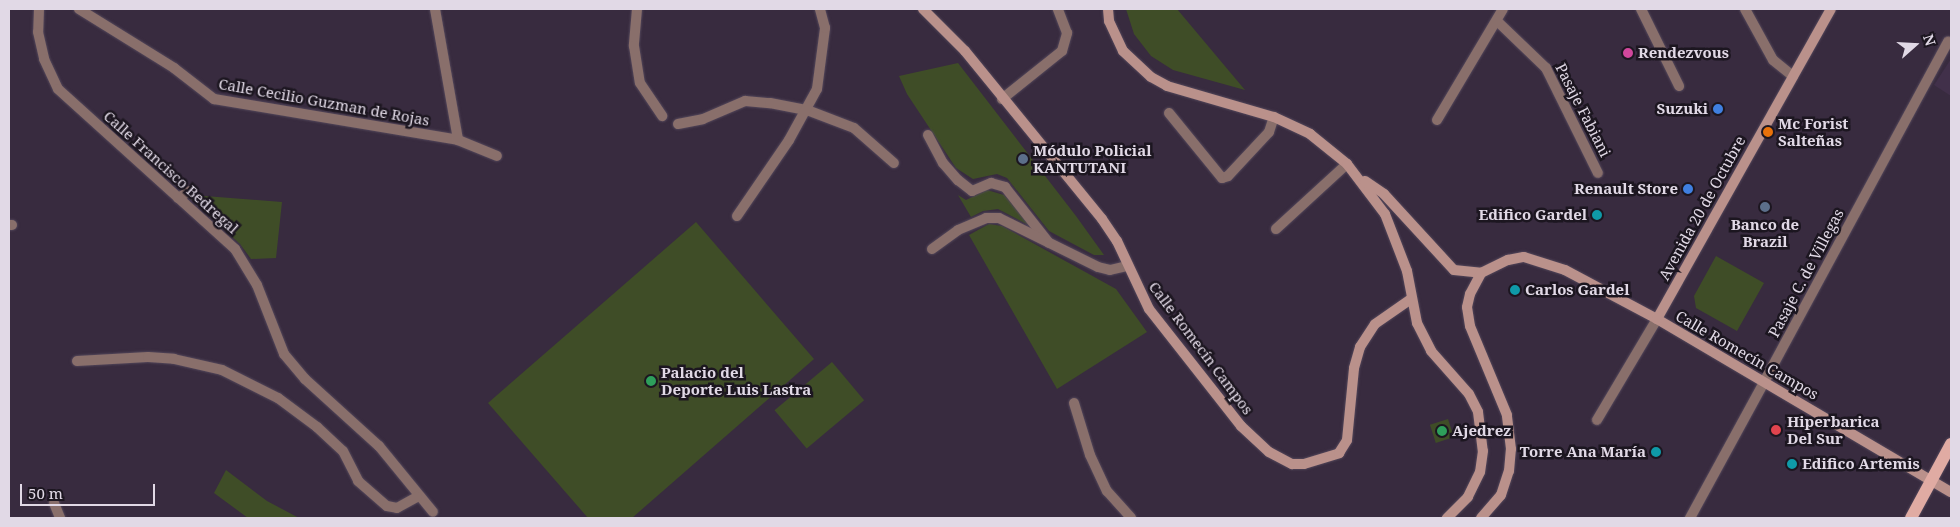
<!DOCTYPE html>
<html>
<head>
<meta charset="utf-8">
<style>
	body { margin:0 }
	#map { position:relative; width:1960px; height:527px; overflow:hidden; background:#382b3f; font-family:"Noto Serif",serif }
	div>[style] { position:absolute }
	.built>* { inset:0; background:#41304a }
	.green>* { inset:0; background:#3f4d27; transform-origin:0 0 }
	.roads { filter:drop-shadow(0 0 1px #53475a) drop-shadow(0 0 1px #53475a) }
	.lane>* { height:10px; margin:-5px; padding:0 5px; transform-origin:5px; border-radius:5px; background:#896f6b }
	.street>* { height:10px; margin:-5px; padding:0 5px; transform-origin:5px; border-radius:5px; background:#896f6b }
	.secondary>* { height:10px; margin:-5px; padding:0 5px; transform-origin:5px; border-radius:5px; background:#ba918b }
	.primary>* { height:12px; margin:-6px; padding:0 6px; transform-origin:6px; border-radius:6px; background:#e0aba3 }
	.dots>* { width:14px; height:14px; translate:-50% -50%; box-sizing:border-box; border:2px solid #1c1620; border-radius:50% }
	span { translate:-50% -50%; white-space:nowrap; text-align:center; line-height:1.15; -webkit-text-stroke:5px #1c1620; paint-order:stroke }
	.poi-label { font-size:15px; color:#e1d9e6; font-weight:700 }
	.left { translate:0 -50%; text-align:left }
	.right { translate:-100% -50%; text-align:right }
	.street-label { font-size:15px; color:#e1d9e6 }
	.frame { position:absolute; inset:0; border:10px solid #e1d9e6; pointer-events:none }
	.north { position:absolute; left:1890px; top:20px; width:50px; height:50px; -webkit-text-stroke:4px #1c1620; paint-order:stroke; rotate:71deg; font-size:14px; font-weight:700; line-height:20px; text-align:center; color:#e1d9e6 }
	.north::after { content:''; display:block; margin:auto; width:18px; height:22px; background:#e1d9e6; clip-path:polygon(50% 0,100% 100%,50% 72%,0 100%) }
	.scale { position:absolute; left:20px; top:484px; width:135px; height:22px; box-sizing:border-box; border:2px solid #e1d9e6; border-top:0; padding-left:6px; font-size:15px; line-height:18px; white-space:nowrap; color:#e1d9e6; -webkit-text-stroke:4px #1c1620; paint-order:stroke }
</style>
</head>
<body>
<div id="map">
	<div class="built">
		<div style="clip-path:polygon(1951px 59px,1951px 96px,1934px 85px)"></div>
	</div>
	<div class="green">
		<div style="clip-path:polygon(1126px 9px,1177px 9px,1245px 90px,1173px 70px,1151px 56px,1134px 34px)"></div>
		<div style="clip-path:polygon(958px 63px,1076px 216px,1104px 255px,1094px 255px,1049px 231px,1007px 178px,997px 174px,973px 179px,956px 168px,907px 94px,899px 76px)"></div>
		<div style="clip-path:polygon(987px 190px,1004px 195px,1034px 228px,998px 209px,983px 211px,971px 217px,958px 195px,966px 200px)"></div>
		<div style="clip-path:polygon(205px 196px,282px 202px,276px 258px,251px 259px,240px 244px,191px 199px)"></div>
		<div style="clip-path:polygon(696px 222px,814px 359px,632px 518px,588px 518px,488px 403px)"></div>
		<div style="clip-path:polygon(989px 224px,1002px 226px,1116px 289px,1147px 332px,1057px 389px,969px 235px)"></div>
		<div style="clip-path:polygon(1716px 256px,1764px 283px,1737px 331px,1696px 308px,1694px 296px)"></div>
		<div style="left:832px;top:362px;width:50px;height:75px;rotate:50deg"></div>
		<div style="left:1448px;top:419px;width:19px;height:19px;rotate:72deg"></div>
		<div style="clip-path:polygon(226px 470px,267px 501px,299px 518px,248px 518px,214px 493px)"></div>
	</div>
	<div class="roads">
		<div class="lane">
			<div style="left:1641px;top:9px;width:86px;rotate:63.7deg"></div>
			<div style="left:1745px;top:9px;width:58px;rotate:61.2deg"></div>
			<div style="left:1773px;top:60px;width:26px;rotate:39deg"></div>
			<div style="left:1497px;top:21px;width:68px;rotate:43.8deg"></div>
			<div style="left:1546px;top:68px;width:117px;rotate:63.7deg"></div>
			<div style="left:1002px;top:99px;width:77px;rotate:-38.7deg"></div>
			<div style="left:1062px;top:51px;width:19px;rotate:-74deg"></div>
			<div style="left:1067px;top:33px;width:26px;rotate:-111deg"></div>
			<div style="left:1169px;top:113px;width:84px;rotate:50.8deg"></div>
			<div style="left:1222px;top:178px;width:6px;rotate:-18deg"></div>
			<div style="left:1228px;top:176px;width:60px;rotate:-47deg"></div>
			<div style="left:1269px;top:132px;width:16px;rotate:-72deg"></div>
			<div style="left:928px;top:135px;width:32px;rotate:62deg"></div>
			<div style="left:943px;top:163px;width:23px;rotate:49deg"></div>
			<div style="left:958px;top:180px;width:18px;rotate:38deg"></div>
			<div style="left:972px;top:191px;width:21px;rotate:-23deg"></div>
			<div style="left:991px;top:183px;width:15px;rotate:16deg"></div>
			<div style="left:1005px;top:187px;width:71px;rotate:51.8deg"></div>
			<div style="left:178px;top:198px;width:16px;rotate:-30deg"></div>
			<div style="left:1276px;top:229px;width:96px;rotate:-42.5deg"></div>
			<div style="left:1764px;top:382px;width:387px;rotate:-61.6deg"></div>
		</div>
		<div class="street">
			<div style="left:39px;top:9px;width:23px;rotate:92deg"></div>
			<div style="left:38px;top:32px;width:28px;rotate:77deg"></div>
			<div style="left:44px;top:59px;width:33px;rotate:65deg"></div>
			<div style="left:58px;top:89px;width:239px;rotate:42.1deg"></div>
			<div style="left:235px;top:249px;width:42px;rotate:58.6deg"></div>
			<div style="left:257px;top:285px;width:74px;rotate:68.6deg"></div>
			<div style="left:284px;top:354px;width:33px;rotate:50deg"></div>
			<div style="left:305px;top:379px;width:100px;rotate:42.2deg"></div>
			<div style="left:379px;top:446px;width:85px;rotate:50.7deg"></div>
			<div style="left:79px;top:9px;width:112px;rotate:31.8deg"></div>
			<div style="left:174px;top:68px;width:51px;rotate:37.8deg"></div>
			<div style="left:214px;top:99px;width:247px;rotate:9.5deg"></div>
			<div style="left:458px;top:140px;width:42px;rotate:22.3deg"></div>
			<div style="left:435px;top:9px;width:133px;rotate:80deg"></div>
			<div style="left:637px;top:9px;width:37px;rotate:95deg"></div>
			<div style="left:634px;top:46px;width:37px;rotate:81deg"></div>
			<div style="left:640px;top:83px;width:40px;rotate:56deg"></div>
			<div style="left:1437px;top:120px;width:129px;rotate:-59.3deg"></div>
			<div style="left:678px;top:124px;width:25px;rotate:-11deg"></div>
			<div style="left:703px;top:119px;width:46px;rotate:-23.2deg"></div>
			<div style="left:745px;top:101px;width:25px;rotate:5deg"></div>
			<div style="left:770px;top:103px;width:38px;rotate:11deg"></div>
			<div style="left:807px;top:110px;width:50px;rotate:21deg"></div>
			<div style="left:854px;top:128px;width:53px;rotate:41.2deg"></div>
			<div style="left:737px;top:216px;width:92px;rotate:-55.6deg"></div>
			<div style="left:789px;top:140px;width:58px;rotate:-61.2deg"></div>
			<div style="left:817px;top:89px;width:62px;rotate:-82.5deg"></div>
			<div style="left:825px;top:28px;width:20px;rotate:-105deg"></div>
			<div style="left:9px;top:225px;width:3px"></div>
			<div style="left:932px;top:249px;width:32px;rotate:-36deg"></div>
			<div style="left:958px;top:230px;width:30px;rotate:-23deg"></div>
			<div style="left:986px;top:218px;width:13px"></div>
			<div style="left:999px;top:218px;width:110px;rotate:26.3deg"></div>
			<div style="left:1098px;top:267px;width:12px;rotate:14deg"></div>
			<div style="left:1110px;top:270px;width:18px;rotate:-13deg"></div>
			<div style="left:77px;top:361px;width:71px;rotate:-3.2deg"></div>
			<div style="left:148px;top:357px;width:26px;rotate:4deg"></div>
			<div style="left:174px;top:359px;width:49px;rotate:12.9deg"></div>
			<div style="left:222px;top:370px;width:63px;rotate:26.6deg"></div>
			<div style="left:278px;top:398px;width:49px;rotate:36.6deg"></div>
			<div style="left:317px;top:427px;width:35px;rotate:43deg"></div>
			<div style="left:343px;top:451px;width:34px;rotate:63deg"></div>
			<div style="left:358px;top:481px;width:38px;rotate:41deg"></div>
			<div style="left:387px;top:506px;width:10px;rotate:11deg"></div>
			<div style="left:397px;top:508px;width:23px;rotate:-29deg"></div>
			<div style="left:1074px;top:403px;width:54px;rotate:72.9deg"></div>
			<div style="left:1090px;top:455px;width:40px;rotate:65deg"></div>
			<div style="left:1107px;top:491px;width:36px;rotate:48deg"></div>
			<div style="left:1597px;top:420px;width:117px;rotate:-59.3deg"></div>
			<div style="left:54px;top:503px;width:16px;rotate:68deg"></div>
			<div style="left:1690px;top:518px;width:155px;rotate:-61.4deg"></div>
		</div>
		<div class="secondary">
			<div style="left:923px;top:9px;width:59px;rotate:45deg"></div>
			<div style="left:965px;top:51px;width:217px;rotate:50.8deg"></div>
			<div style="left:1102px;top:219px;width:27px;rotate:56deg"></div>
			<div style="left:1117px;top:241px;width:75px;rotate:64.8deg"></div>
			<div style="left:1149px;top:309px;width:149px;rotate:51.8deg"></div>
			<div style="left:1241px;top:426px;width:38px;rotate:43deg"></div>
			<div style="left:1269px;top:452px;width:26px;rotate:28deg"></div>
			<div style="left:1292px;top:464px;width:12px"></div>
			<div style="left:1304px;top:464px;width:37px;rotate:-17deg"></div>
			<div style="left:1339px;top:453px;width:15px;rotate:-58deg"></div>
			<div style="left:1347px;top:440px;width:72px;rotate:-84.4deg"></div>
			<div style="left:1354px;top:368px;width:22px;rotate:-74deg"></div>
			<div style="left:1360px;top:347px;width:27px;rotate:-57deg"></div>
			<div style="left:1375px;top:324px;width:44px;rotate:-34.8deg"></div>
			<div style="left:1108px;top:9px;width:12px;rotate:85deg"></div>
			<div style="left:1109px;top:21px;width:33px;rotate:65deg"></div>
			<div style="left:1123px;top:51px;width:38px;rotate:43deg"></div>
			<div style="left:1151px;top:77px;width:18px;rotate:29deg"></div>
			<div style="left:1167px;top:86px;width:111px;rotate:16.2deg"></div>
			<div style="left:1274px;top:117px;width:40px;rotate:25deg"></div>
			<div style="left:1310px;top:134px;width:48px;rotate:39deg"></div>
			<div style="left:1347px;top:164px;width:63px;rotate:52.8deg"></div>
			<div style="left:1385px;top:214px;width:61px;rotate:68.9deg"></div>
			<div style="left:1407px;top:271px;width:53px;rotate:79.1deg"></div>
			<div style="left:1417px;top:323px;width:31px;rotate:63deg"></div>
			<div style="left:1431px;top:351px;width:57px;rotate:48.5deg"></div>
			<div style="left:1469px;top:394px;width:20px;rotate:63deg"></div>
			<div style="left:1478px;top:412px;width:39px;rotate:83deg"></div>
			<div style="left:1483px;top:451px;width:21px;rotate:98deg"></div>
			<div style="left:1480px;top:472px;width:28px;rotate:116deg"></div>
			<div style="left:1468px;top:497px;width:30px;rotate:135deg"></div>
			<div style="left:1365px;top:181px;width:23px;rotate:34deg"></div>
			<div style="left:1384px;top:194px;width:103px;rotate:47.4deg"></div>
			<div style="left:1454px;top:270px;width:27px;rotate:6deg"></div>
			<div style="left:1481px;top:273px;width:30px;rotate:-26deg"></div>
			<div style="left:1508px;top:260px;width:16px;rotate:-11deg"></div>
			<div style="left:1524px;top:257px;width:43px;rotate:17.6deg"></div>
			<div style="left:1565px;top:270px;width:104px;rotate:28deg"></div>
			<div style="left:1657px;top:319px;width:341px;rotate:30.5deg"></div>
			<div style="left:1657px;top:319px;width:355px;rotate:-60.7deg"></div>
			<div style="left:1481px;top:518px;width:30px;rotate:-49deg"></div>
			<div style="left:1501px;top:495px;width:25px;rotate:-72deg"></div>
			<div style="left:1509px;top:471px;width:22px;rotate:-85deg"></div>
			<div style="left:1511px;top:449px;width:34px;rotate:-97deg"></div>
			<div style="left:1507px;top:415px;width:96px;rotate:-112.6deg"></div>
			<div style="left:1470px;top:326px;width:19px;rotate:-99deg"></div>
			<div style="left:1467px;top:307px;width:13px;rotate:-77deg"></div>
			<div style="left:1470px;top:294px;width:24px;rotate:-62deg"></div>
		</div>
		<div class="primary">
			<div style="left:1911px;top:518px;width:84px;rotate:-61.6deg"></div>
		</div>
	</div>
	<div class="dots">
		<div style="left:1628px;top:53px;background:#d1479c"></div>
		<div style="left:1718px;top:109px;background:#3f7fe0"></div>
		<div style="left:1768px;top:132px;background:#e8710a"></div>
		<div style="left:1023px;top:159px;background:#5c6f8a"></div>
		<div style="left:1688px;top:189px;background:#3f7fe0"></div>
		<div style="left:1765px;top:207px;background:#5c6f8a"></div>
		<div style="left:1597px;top:215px;background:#0f9aa8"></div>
		<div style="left:1515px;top:290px;background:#0f9aa8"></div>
		<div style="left:651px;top:381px;background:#2e9e5b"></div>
		<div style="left:1776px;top:430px;background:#e0444e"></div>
		<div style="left:1442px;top:431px;background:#2e9e5b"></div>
		<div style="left:1656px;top:452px;background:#0f9aa8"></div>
		<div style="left:1792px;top:464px;background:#0f9aa8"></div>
	</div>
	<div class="poi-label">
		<span class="left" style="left:1638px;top:53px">Rendezvous</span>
		<span class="right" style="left:1708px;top:109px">Suzuki</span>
		<span class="left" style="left:1778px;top:132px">Mc Forist<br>Salteñas</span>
		<span class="left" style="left:1033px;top:159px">Módulo Policial<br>KANTUTANI</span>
		<span class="right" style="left:1678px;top:189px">Renault Store</span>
		<span class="right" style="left:1587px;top:215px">Edifico Gardel</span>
		<span style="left:1765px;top:233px">Banco de<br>Brazil</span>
		<span class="left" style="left:1525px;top:290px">Carlos Gardel</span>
		<span class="left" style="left:661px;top:381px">Palacio del<br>Deporte Luis Lastra</span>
		<span class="left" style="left:1787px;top:430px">Hiperbarica<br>Del Sur</span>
		<span class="left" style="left:1452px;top:431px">Ajedrez</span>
		<span class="right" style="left:1646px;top:452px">Torre Ana María</span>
		<span class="left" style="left:1802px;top:464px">Edifico Artemis</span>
	</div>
	<div class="street-label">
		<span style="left:324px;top:102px;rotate:10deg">Calle Cecilio Guzman de Rojas</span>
		<span style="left:1583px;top:110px;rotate:63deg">Pasaje Fabiani</span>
		<span style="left:171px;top:172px;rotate:42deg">Calle Francisco Bedregal</span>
		<span style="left:1702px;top:208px;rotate:-61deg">Avenida 20 de Octubre</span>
		<span style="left:1806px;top:273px;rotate:-62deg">Pasaje C. de Villegas</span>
		<span style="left:1201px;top:348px;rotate:53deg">Calle Romecín Campos</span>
		<span style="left:1747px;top:355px;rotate:30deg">Calle Romecín Campos</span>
	</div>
	<div class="frame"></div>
	<div class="north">N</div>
	<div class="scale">50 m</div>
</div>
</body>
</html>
